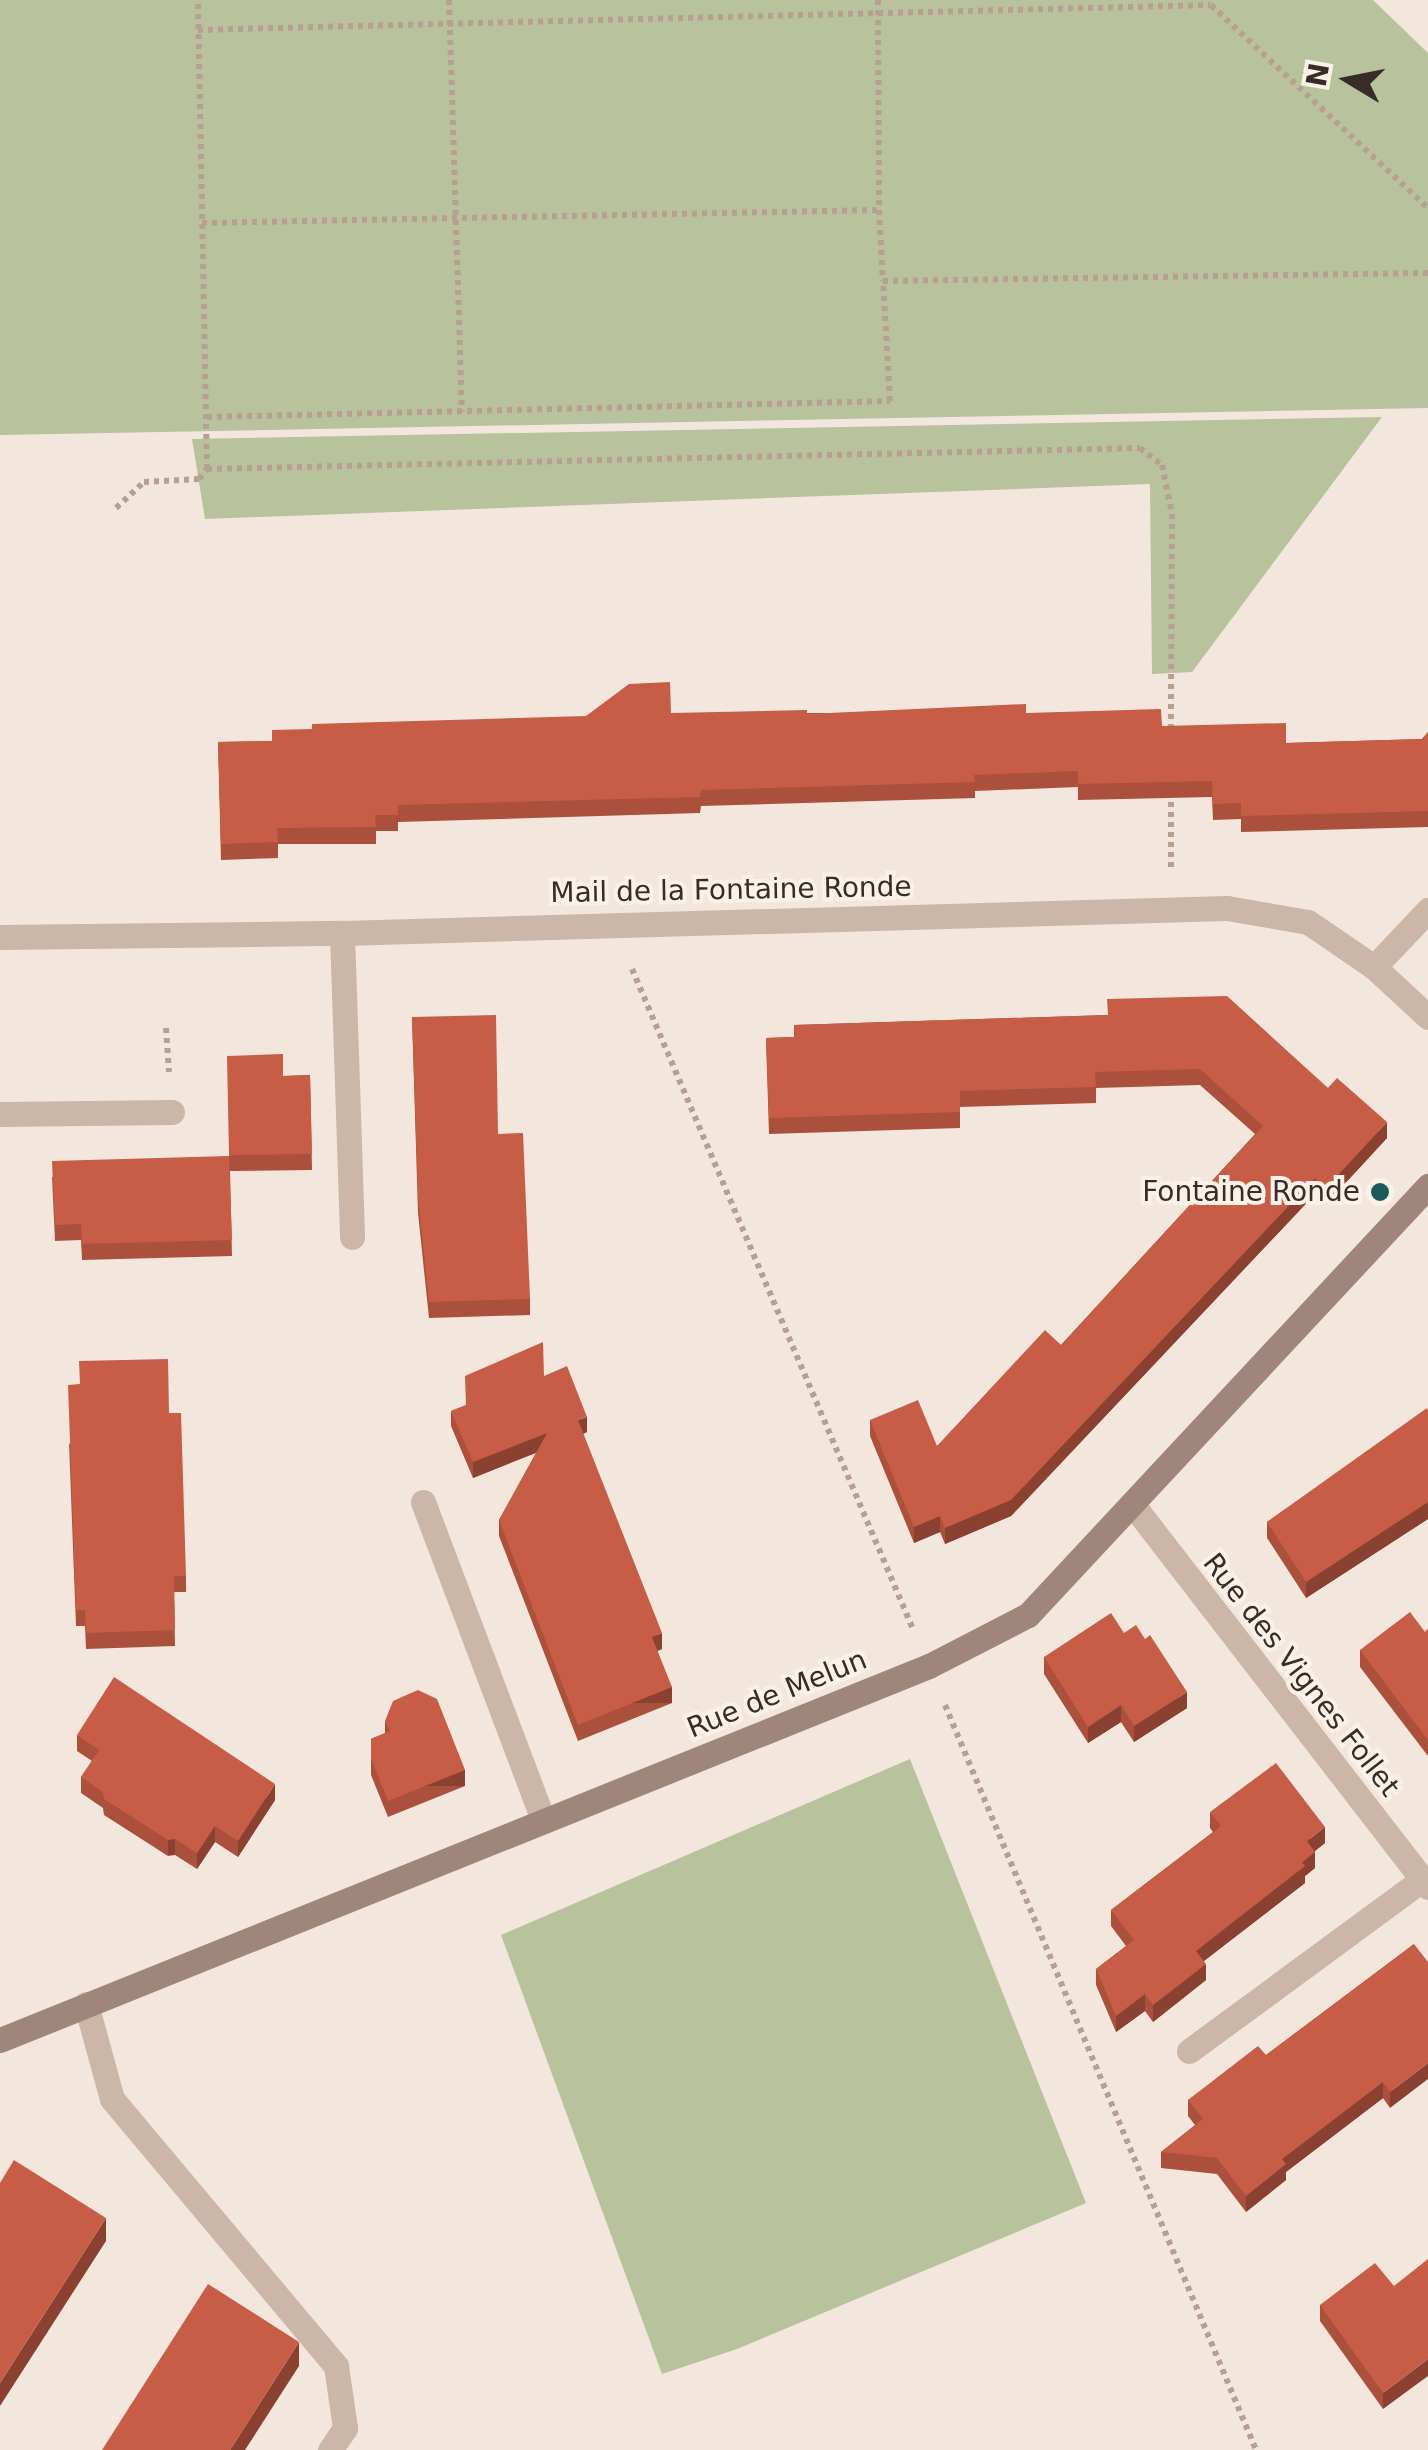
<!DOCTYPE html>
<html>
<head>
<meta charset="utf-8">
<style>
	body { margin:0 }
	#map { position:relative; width:1428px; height:2450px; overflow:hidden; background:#f3e7dd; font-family:"DejaVu Sans",sans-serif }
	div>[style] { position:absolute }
	.green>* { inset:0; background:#b8c29c }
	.path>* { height:6px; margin-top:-3px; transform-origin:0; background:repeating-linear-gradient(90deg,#b7a092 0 5px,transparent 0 10px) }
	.lane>* { height:25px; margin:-12.5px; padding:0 12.5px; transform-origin:12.5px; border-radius:12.5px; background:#cbb6a8 }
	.street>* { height:25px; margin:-12.5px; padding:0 12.5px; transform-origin:12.5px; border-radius:12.5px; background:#cbb6a8 }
	.secondary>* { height:25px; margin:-12.5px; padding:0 12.5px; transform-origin:12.5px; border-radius:12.5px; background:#9f857a }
	.wall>* { inset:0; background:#ab503c }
	.shaded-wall>* { inset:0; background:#8b4131; transform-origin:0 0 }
	.building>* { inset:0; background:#c75d46 }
	.dots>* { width:28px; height:28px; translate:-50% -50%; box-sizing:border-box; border:5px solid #faf1e9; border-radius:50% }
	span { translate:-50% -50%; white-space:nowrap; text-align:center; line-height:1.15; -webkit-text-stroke:8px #faf1e9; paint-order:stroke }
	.street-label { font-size:28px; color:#382c29 }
	.poi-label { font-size:28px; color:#382c29 }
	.right { translate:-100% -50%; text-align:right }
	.north { position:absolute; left:1298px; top:30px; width:100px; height:100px; -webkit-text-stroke:8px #faf1e9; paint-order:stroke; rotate:280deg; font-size:28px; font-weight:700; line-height:40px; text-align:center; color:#382c29 }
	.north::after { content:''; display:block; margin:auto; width:35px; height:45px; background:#382c29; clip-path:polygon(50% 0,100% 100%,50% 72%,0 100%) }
</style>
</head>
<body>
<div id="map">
	<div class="green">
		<div style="clip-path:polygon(0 0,1373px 0,1428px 53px,1428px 408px,0 435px)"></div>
		<div style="clip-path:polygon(1382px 417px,1192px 672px,1152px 674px,1150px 484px,205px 519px,192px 439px)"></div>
		<div style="clip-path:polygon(910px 1759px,1086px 2203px,737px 2349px,662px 2374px,501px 1935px)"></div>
	</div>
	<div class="path">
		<div style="left:449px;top:0;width:412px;rotate:88.2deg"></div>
		<div style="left:878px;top:0;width:210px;rotate:89.7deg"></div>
		<div style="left:198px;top:30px;width:1013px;rotate:-1.41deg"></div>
		<div style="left:1211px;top:5px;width:297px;rotate:43.1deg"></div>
		<div style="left:202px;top:223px;width:677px;rotate:-1.1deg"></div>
		<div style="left:879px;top:210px;width:71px;rotate:86.8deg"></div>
		<div style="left:207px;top:417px;width:683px;rotate:-1.34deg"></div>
		<div style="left:890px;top:401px;width:120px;rotate:-93.3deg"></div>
		<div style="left:883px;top:281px;width:545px;rotate:-0.84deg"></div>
		<div style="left:207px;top:469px;width:933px;rotate:-1.29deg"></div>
		<div style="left:1140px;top:448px;width:28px;rotate:38deg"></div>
		<div style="left:1162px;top:465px;width:50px;rotate:78.5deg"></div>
		<div style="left:1172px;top:514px;width:218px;rotate:90.3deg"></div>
		<div style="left:116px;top:508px;width:38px;rotate:-43deg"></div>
		<div style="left:144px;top:482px;width:55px;rotate:-3.1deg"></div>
		<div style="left:199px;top:479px;width:13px;rotate:-51deg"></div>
		<div style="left:207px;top:469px;width:469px;rotate:-91.1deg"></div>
		<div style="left:1171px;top:867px;width:77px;rotate:-90deg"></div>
		<div style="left:632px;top:969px;width:717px;rotate:66.94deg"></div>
		<div style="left:166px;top:1028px;width:44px;rotate:86.1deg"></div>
		<div style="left:945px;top:1705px;width:807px;rotate:67.34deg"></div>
	</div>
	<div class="lane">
		<div style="left:0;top:1114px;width:172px;rotate:-0.7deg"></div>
		<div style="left:86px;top:2004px;width:98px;rotate:74.7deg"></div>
		<div style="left:112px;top:2099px;width:349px;rotate:50deg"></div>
		<div style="left:336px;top:2366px;width:63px;rotate:81.7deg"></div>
		<div style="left:345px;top:2428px;width:27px;rotate:124deg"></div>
	</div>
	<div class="street">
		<div style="left:342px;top:933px;width:304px;rotate:88.1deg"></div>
		<div style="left:0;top:937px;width:342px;rotate:-0.7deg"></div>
		<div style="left:342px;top:933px;width:885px;rotate:-1.62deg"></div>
		<div style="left:1227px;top:908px;width:82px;rotate:9.8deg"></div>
		<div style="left:1308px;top:922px;width:80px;rotate:34.3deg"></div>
		<div style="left:1374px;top:967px;width:74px;rotate:42.8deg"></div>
		<div style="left:1374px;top:967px;width:79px;rotate:-46.5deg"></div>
		<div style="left:423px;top:1502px;width:340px;rotate:69.3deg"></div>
		<div style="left:1133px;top:1505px;width:483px;rotate:52.3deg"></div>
		<div style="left:1189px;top:2051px;width:289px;rotate:-36.3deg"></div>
	</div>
	<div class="secondary">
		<div style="left:0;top:2040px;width:1001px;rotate:-21.93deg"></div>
		<div style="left:929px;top:1666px;width:111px;rotate:-27.3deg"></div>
		<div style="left:1028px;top:1615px;width:587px;rotate:-47deg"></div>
	</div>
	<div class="wall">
		<div style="clip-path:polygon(671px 713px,1026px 713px,1162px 726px,1286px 743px,1422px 739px,1428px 732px,1428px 827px,1241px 832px,1241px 819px,1213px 820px,1212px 797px,1078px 800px,1078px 787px,975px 791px,975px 798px,701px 806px,700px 813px,398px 822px,398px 831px,376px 831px,376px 844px,278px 844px,278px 858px,221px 860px,218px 742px,272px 741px)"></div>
		<div style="clip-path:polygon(1107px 1015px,1328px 1088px,1387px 1138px,1326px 1204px,1315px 1194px,1011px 1516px,945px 1544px,940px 1532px,914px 1543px,870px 1436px,870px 1420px,937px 1446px,1061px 1345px,1255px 1134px,1200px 1085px,1096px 1088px,1096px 1103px,960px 1107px,960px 1128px,769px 1134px,766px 1038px,794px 1037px,794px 1025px)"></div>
		<div style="clip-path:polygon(412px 1017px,498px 1134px,530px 1299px,530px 1315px,429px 1318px,418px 1213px)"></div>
		<div style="clip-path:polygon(310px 1075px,312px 1170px,230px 1171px,232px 1256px,82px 1260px,81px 1240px,55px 1241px,52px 1177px,229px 1156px,283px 1076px)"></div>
		<div style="clip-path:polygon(544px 1376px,587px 1432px,583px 1434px,662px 1649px,657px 1651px,672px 1703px,578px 1741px,499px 1536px,499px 1520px,536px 1453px,473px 1478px,451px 1426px,451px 1411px)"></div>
		<div style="clip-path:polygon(1428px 1411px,1428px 1519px,1306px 1598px,1267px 1538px,1267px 1522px)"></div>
		<div style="clip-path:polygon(69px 1443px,186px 1576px,186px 1592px,174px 1592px,175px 1646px,86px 1649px,85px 1626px,76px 1626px)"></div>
		<div style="clip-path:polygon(1428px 1629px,1428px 1756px,1360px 1667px,1360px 1650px,1425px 1632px)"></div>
		<div style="clip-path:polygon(1124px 1633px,1187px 1708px,1134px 1742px,1121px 1722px,1088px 1743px,1044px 1674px,1044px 1657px)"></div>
		<div style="clip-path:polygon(385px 1721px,465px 1786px,388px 1817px,371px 1775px,371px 1739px,385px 1733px)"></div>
		<div style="clip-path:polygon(77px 1735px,275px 1800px,238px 1857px,215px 1842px,197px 1869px,175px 1855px,168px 1856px,104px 1815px,103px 1808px,81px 1793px,81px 1777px,92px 1761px,77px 1751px)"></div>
		<div style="clip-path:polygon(1210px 1812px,1325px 1843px,1315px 1851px,1315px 1868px,1305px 1876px,1305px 1883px,1204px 1961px,1206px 1980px,1153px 2022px,1145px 2011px,1116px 2032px,1096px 1985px,1096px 1969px,1126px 1946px,1111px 1926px,1111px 1910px,1213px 1832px,1210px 1828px)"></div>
		<div style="clip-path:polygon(1414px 1944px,1390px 2108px,1383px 2098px,1286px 2172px,1286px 2180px,1246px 2212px,1217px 2174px,1161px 2168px,1161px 2152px,1195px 2125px,1188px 2116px,1188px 2100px,1266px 2055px)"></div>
		<div style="clip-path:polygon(1394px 2286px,1383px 2409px,1320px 2321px,1320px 2305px)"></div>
	</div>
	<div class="shaded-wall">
		<div style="clip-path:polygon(1387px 1122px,1387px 1138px,1326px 1204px,1326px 1188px)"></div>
		<div style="clip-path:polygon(1315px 1178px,1315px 1194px,1011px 1516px,945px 1544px,945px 1528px)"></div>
		<div style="clip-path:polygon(587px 1417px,587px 1432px,578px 1436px,578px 1420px)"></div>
		<div style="clip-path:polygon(547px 1433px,547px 1448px,473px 1478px,473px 1462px)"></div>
		<div style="clip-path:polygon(1428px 1502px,1428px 1519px,1306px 1598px,1306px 1582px)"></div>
		<div style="clip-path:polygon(940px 1516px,940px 1532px,914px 1543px,914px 1527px)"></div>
		<div style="clip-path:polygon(662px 1633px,662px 1649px,652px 1653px,652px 1637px)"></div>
		<div style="left:672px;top:1687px;width:16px;height:101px;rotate:90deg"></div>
		<div style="clip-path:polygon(1187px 1692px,1187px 1708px,1134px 1742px,1134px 1726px)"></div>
		<div style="clip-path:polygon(1121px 1705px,1121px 1722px,1088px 1743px,1088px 1727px)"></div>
		<div style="left:465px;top:1770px;width:16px;height:83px;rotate:90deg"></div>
		<div style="clip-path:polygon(275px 1784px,275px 1800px,238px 1857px,238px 1841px)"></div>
		<div style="clip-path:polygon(215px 1826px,215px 1842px,197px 1869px,197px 1853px)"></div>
		<div style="clip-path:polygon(1325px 1827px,1325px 1843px,1307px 1857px,1307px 1841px)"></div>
		<div style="left:175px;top:1839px;width:16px;height:7px;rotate:90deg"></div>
		<div style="clip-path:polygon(1315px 1852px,1315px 1868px,1305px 1876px,1305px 1883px,1196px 1967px,1196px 1951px)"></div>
		<div style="clip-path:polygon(1206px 1964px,1206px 1980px,1153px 2022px,1153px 2005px)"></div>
		<div style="clip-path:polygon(1145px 1994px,1145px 2011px,1116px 2032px,1116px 2016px)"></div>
		<div style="clip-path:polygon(1428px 2063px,1428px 2079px,1390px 2108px,1390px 2092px)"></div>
		<div style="clip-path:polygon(1383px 2082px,1383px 2098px,1286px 2172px,1286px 2180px,1246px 2212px,1246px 2196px,1282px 2159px)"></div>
		<div style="clip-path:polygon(106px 2218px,106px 2241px,0 2406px,0 2383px)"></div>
		<div style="clip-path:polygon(299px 2342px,299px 2366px,245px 2450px,230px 2450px)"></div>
		<div style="clip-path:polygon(1428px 2359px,1428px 2376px,1383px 2409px,1383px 2393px)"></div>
	</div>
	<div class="building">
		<div style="clip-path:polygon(670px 682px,671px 713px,807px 710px,807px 714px,1026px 704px,1026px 713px,1161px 709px,1162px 726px,1286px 723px,1286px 743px,1422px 739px,1428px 732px,1428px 811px,1241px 816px,1241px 803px,1213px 804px,1212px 781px,1078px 784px,1078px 771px,974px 775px,975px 782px,701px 790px,700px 797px,398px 805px,398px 815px,375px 815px,376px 827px,277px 828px,278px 842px,221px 844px,218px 742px,272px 741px,272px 730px,312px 729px,312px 724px,586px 716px,629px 684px)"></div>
		<div style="clip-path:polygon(1227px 996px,1328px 1088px,1337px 1078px,1387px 1122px,1326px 1188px,1315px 1178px,1011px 1500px,945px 1528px,940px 1516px,914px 1527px,870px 1420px,918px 1400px,937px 1446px,1045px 1330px,1061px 1345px,1263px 1126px,1200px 1069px,1095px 1072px,1096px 1087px,960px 1091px,960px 1112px,769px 1118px,766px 1038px,795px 1037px,794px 1025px,1108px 1015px,1107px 999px)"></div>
		<div style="clip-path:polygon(496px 1015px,498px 1134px,523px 1133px,530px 1299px,429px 1302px,418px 1196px,412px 1017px)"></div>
		<div style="clip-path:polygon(283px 1054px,283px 1076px,310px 1075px,312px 1154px,229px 1155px,227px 1056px)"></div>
		<div style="clip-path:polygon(229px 1156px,232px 1240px,82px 1244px,81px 1224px,55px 1225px,52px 1161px)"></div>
		<div style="clip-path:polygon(543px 1342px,544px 1376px,567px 1366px,587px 1417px,578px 1420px,662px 1633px,652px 1637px,672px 1687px,578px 1725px,499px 1520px,547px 1433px,473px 1462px,451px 1411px,466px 1405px,465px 1376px)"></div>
		<div style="clip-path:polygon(168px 1359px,169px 1413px,181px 1413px,186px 1576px,174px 1576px,175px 1630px,86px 1633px,85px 1610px,76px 1610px,68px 1385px,80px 1384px,79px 1361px)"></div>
		<div style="clip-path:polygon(1427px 1408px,1428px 1411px,1428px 1502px,1306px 1582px,1267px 1522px)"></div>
		<div style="clip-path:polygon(1410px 1612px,1425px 1632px,1428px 1629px,1428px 1740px,1360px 1650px)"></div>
		<div style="clip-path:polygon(1111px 1613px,1124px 1633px,1136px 1625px,1145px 1639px,1150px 1635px,1187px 1692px,1134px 1726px,1121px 1705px,1088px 1727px,1044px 1657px)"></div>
		<div style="clip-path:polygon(114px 1677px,275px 1784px,238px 1841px,215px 1826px,197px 1853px,175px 1839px,168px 1840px,104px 1799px,103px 1792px,81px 1777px,99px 1750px,77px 1735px)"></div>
		<div style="clip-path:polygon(418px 1690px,437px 1699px,465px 1770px,388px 1801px,371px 1758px,371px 1739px,390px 1731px,385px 1721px,393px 1701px)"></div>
		<div style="clip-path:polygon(1276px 1763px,1325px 1827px,1307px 1841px,1315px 1852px,1302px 1862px,1305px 1866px,1196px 1951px,1206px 1964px,1153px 2005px,1145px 1994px,1116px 2016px,1096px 1969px,1134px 1940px,1111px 1910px,1221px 1826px,1210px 1812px)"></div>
		<div style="clip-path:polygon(1414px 1944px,1428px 1962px,1428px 2063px,1390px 2092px,1383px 2082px,1282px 2159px,1286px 2164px,1246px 2196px,1217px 2158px,1161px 2152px,1203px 2119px,1188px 2100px,1258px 2046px,1266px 2055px)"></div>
		<div style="clip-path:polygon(14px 2160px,106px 2218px,0 2383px,0 2183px)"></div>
		<div style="clip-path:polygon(1428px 2259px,1428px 2359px,1383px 2393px,1320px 2305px,1375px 2263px,1394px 2286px)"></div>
		<div style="clip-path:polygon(208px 2284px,299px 2342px,230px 2450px,102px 2450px)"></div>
	</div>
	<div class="dots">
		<div style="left:1380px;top:1192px;background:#1d5a5a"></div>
	</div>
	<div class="street-label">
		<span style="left:731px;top:890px;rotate:-1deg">Mail de la Fontaine Ronde</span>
		<span style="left:1301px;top:1675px;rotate:52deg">Rue des Vignes Follet</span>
		<span style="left:777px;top:1694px;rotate:-22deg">Rue de Melun</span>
	</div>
	<div class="poi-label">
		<span class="right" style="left:1360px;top:1192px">Fontaine Ronde</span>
	</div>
	<div class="north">N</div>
</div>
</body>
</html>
